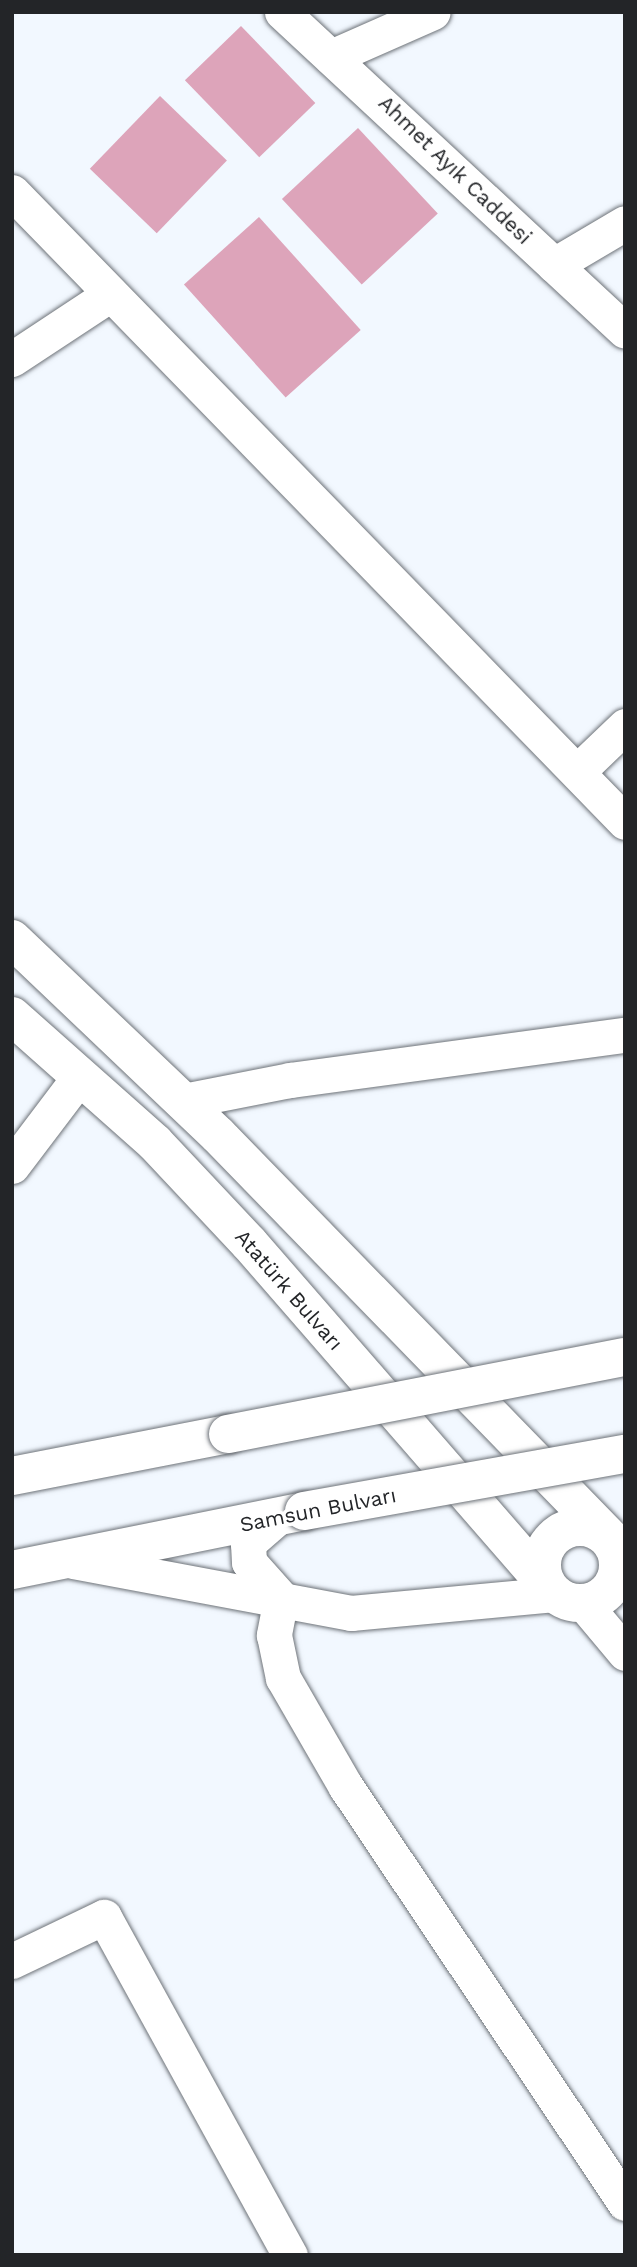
<!DOCTYPE html>
<html>
<head>
<meta charset="utf-8">
<style>
	body { margin:0 }
	#map { position:relative; width:637px; height:2267px; overflow:hidden; background:#f2f8ff; font-family:"Work Sans",sans-serif }
	div>[style] { position:absolute }
	.building>* { inset:0; background:#dda4ba; transform-origin:0 0 }
	.roads { filter:drop-shadow(0 0 2px #6e7379) drop-shadow(0 0 2px #6e7379) }
	.minor>* { height:35px; margin:-17.5px; padding:0 17.5px; transform-origin:17.5px; border-radius:17.5px; background:#fff }
	.major>* { height:38px; margin:-19px; padding:0 19px; transform-origin:19px; border-radius:19px; background:#fff }
	.major>.ring { margin:-19px; padding:0; box-sizing:content-box; background:none; border:38px solid #fff; border-radius:50% }
	.bridges { filter:drop-shadow(0 0 2px #6e7379) drop-shadow(0 0 2px #6e7379) }
	.major-bridge>* { height:38px; margin:-19px; padding:0 19px; transform-origin:19px; border-radius:19px; background:#fff }
	span { translate:-50% -50%; white-space:nowrap; text-align:center; line-height:1.15; -webkit-text-stroke:7px #fff; paint-order:stroke }
	.street-label { font-size:21px; color:#232528 }
	.frame { position:absolute; inset:0; border:14px solid #232528; pointer-events:none }
</style>
</head>
<body>
<div id="map">
	<div class="building">
		<div style="left:241px;top:26px;width:107px;height:78px;rotate:46deg"></div>
		<div style="left:160px;top:96px;width:93px;height:101px;rotate:44deg"></div>
		<div style="left:358px;top:128px;width:117px;height:104px;rotate:47deg"></div>
		<div style="left:259px;top:217px;width:152px;height:101px;rotate:48deg"></div>
	</div>
	<div class="roads">
		<div class="minor">
			<div style="left:282px;top:12px;width:468px;rotate:42.9deg"></div>
			<div style="left:331px;top:57px;width:111px;rotate:-23.8deg"></div>
			<div style="left:12px;top:192px;width:879px;rotate:45.78deg"></div>
			<div style="left:554px;top:265px;width:82px;rotate:-30.6deg"></div>
			<div style="left:12px;top:359px;width:116px;rotate:-33.4deg"></div>
			<div style="left:578px;top:771px;width:65px;rotate:-43.8deg"></div>
			<div style="left:183px;top:1101px;width:109px;rotate:-11.1deg"></div>
			<div style="left:290px;top:1080px;width:338px;rotate:-7.7deg"></div>
			<div style="left:12px;top:1166px;width:113px;rotate:-52.9deg"></div>
			<div style="left:278px;top:1517px;width:40px;rotate:139deg"></div>
			<div style="left:248px;top:1543px;width:19px;rotate:87deg"></div>
			<div style="left:249px;top:1562px;width:48px;rotate:48.4deg"></div>
			<div style="left:73px;top:1561px;width:283px;rotate:10.6deg"></div>
			<div style="left:351px;top:1613px;width:207px;rotate:-5.3deg"></div>
			<div style="left:619px;top:1562px;width:9px;rotate:49deg"></div>
			<div style="left:281px;top:1598px;width:38px;rotate:101deg"></div>
			<div style="left:274px;top:1635px;width:44px;rotate:78.2deg"></div>
			<div style="left:283px;top:1678px;width:126px;rotate:60deg"></div>
			<div style="left:346px;top:1787px;width:501px;rotate:56.15deg"></div>
			<div style="left:584px;top:1604px;width:64px;rotate:50.1deg"></div>
			<div style="left:12px;top:1961px;width:102px;rotate:-25.6deg"></div>
			<div style="left:104px;top:1917px;width:386px;rotate:61.2deg"></div>
		</div>
		<div class="major">
			<div style="left:12px;top:939px;width:284px;rotate:43.6deg"></div>
			<div style="left:218px;top:1135px;width:564px;rotate:45.79deg"></div>
			<div style="left:12px;top:1016px;width:191px;rotate:41.6deg"></div>
			<div style="left:155px;top:1143px;width:137px;rotate:46.8deg"></div>
			<div style="left:249px;top:1243px;width:451px;rotate:49deg"></div>
			<div style="left:12px;top:1476px;width:220px;rotate:-11deg"></div>
			<div class="ring" style="left:542px;top:1527px;width:38px;height:38px"></div>
			<div style="left:12px;top:1570px;width:298px;rotate:-11.4deg"></div>
		</div>
	</div>
	<div class="bridges">
		<div class="major-bridge">
			<div style="left:228px;top:1434px;width:404px;rotate:-11deg"></div>
			<div style="left:304px;top:1511px;width:326px;rotate:-10.1deg"></div>
		</div>
	</div>
	<div class="street-label">
		<span style="left:455px;top:170px;rotate:44deg">Ahmet Ayık Caddesi</span>
		<span style="left:289px;top:1290px;rotate:49deg">Atatürk Bulvarı</span>
		<span style="left:318px;top:1510px;rotate:-11deg">Samsun Bulvarı</span>
	</div>
	<div class="frame"></div>
</div>
</body>
</html>
